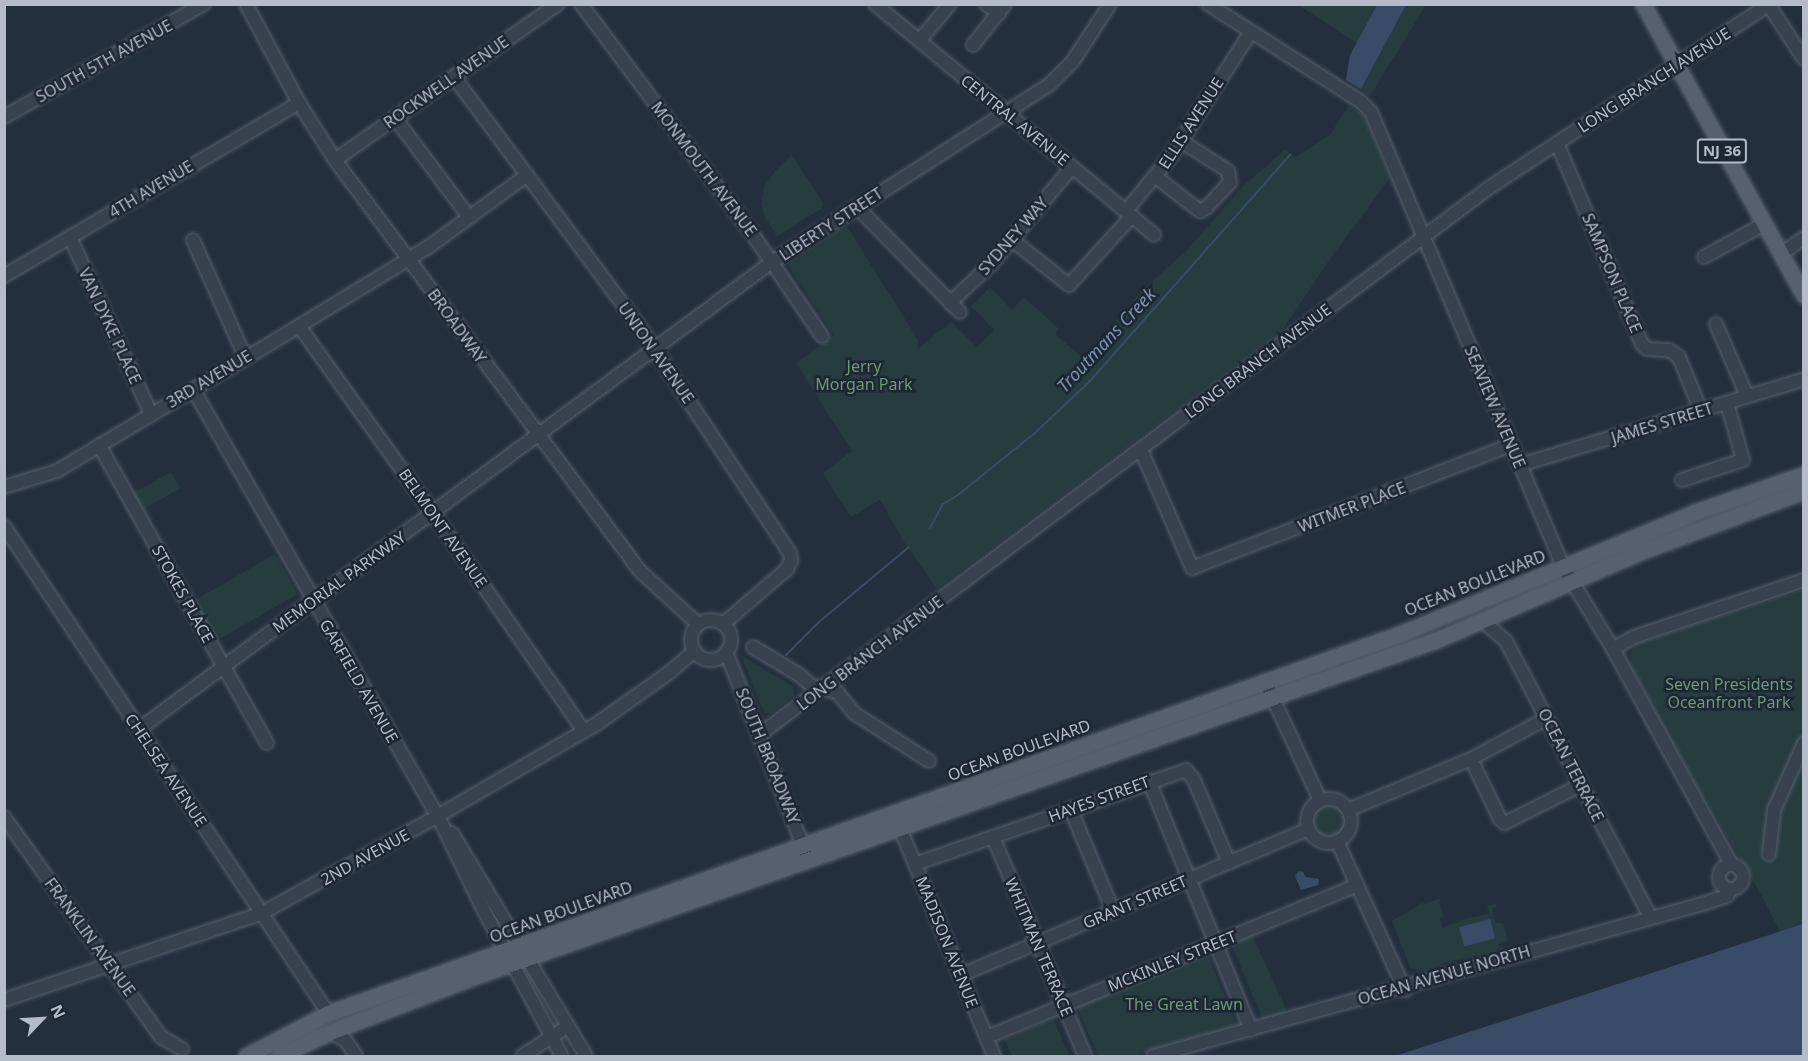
<!DOCTYPE html>
<html>
<head>
<meta charset="utf-8">
<style>
	body { margin:0 }
	#map { position:relative; width:1808px; height:1061px; overflow:hidden; background:#242f3e; font-family:"Noto Sans",sans-serif }
	div>[style] { position:absolute }
	.green>* { inset:0; background:#263c3f; transform-origin:0 0 }
	.round { border-radius:50% }
	.water>* { inset:0; background:#394c67; transform-origin:0 0 }
	.stream>* { height:2px; margin:-1px; padding:0 1px; transform-origin:1px; border-radius:1px; background:#394c67 }
	.roads { filter:drop-shadow(0 0 2px #565f6c) drop-shadow(0 0 2px #565f6c) }
	.minor>* { height:12px; margin:-6px; padding:0 6px; transform-origin:6px; border-radius:6px; background:#38414e }
	.minor>.ring { margin:-6px; padding:0; box-sizing:content-box; background:none; border:12px solid #38414e; border-radius:50% }
	.major>* { height:15px; margin:-7.5px; padding:0 7.5px; transform-origin:7.5px; border-radius:7.5px; background:#56606e }
	span { translate:-50% -50%; white-space:nowrap; text-align:center; line-height:1.15; -webkit-text-stroke:5px #1d2633; paint-order:stroke }
	.shield-label span { padding:2px 4px; background:#1d2633; border:2px solid; border-radius:4px; -webkit-text-stroke-width:0 }
	.shield-label { font-size:15px; color:#b4bcc9; font-weight:700 }
	.street-label { font-size:16px; color:#b4bcc9 }
	.park-label { font-size:16px; color:#6b9a76 }
	.water-label { font-size:18px; color:#7c92b1; font-style:italic }
	.frame { position:absolute; inset:0; border:6px solid #b4bcc9; pointer-events:none }
	.north { position:absolute; left:12px; top:989px; width:60px; height:60px; -webkit-text-stroke:4px #1d2633; paint-order:stroke; rotate:65deg; font-size:16px; font-weight:700; line-height:24px; text-align:center; color:#b4bcc9 }
	.north::after { content:''; display:block; margin:auto; width:21px; height:27px; background:#b4bcc9; clip-path:polygon(50% 0,100% 100%,50% 72%,0 100%) }
</style>
</head>
<body>
<div id="map">
	<div class="green">
		<div style="clip-path:polygon(1303px 4px,1377px 5px,1357px 43px,1301px 7px)"></div>
		<div style="clip-path:polygon(1406px 5px,1426px 5px,1370px 96px,1361px 89px)"></div>
		<div style="clip-path:polygon(1349px 105px,1365px 117px,1390px 178px,1330px 259px,1282px 331px,937px 589px,904px 542px,880px 500px,851px 517px,823px 473px,852px 451px,796px 363px,834px 335px,787px 264px,846px 225px,918px 340px,917px 349px,951px 322px,977px 347px,994px 330px,971px 306px,990px 287px,1012px 310px,1024px 297px,1059px 329px,1055px 334px,1084px 359px,1143px 290px,1188px 249px,1243px 186px,1285px 150px,1295px 157px,1330px 135px)"></div>
		<div style="clip-path:polygon(792px 155px,823px 203px,821px 209px,777px 236px,765px 217px,761px 204px,764px 187px,776px 170px)"></div>
		<div style="clip-path:polygon(171px 472px,180px 488px,146px 508px,148px 512px,144px 514px,133px 493px)"></div>
		<div style="left:275px;top:554px;width:46px;height:95px;rotate:60deg"></div>
		<div style="clip-path:polygon(1803px 590px,1803px 975px,1760px 893px,1670px 739px,1629px 661px,1630px 654px,1636px 644px)"></div>
		<div style="clip-path:polygon(741px 655px,794px 687px,794px 696px,772px 713px,764px 713px)"></div>
		<div class="round" style="left:1312px;top:803px;width:34px;height:34px"></div>
		<div style="clip-path:polygon(1441px 898px,1439px 903px,1444px 917px,1440px 919px,1443px 928px,1464px 919px,1489px 914px,1487px 906px,1496px 904px,1497px 907px,1492px 909px,1496px 923px,1503px 923px,1507px 937px,1506px 942px,1498px 945px,1499px 947px,1504px 946px,1501px 950px,1444px 963px,1425px 971px,1410px 968px,1392px 921px,1422px 903px,1425px 904px)"></div>
		<div style="clip-path:polygon(1252px 935px,1286px 1009px,1282px 1016px,1263px 1020px,1232px 946px)"></div>
		<div style="clip-path:polygon(1207px 953px,1238px 1028px,1134px 1056px,1098px 1056px,1077px 1007px)"></div>
		<div style="clip-path:polygon(1053px 1019px,1070px 1056px,1012px 1056px,1004px 1039px)"></div>
	</div>
	<div class="water">
		<div style="clip-path:polygon(1377px 5px,1406px 5px,1361px 89px,1346px 80px,1350px 55px)"></div>
		<div style="clip-path:polygon(1299px 871px,1303px 872px,1306px 877px,1319px 879px,1318px 885px,1301px 890px,1295px 876px)"></div>
		<div style="left:1490px;top:919px;width:20px;height:32px;rotate:75deg"></div>
		<div style="clip-path:polygon(1803px 924px,1803px 1056px,1395px 1056px)"></div>
	</div>
	<div class="stream">
		<div style="left:930px;top:528px;width:27px;rotate:-62deg"></div>
		<div style="left:943px;top:504px;width:17px;rotate:-31deg"></div>
		<div style="left:958px;top:495px;width:100px;rotate:-38.9deg"></div>
		<div style="left:1036px;top:432px;width:74px;rotate:-43.4deg"></div>
		<div style="left:1090px;top:381px;width:302px;rotate:-48.5deg"></div>
		<div style="left:786px;top:655px;width:47px;rotate:-45deg"></div>
		<div style="left:819px;top:622px;width:117px;rotate:-39.8deg"></div>
	</div>
	<div class="roads">
		<div class="minor">
			<div style="left:246px;top:4px;width:112px;rotate:61.8deg"></div>
			<div style="left:299px;top:103px;width:67px;rotate:57.7deg"></div>
			<div style="left:335px;top:160px;width:512px;rotate:53.42deg"></div>
			<div style="left:640px;top:571px;width:79px;rotate:42.4deg"></div>
			<div style="left:581px;top:4px;width:284px;rotate:53.3deg"></div>
			<div style="left:751px;top:232px;width:126px;rotate:55.7deg"></div>
			<div style="left:875px;top:4px;width:362px;rotate:39.6deg"></div>
			<div style="left:986px;top:4px;width:16px;rotate:35deg"></div>
			<div style="left:1208px;top:4px;width:182px;rotate:32.6deg"></div>
			<div style="left:1361px;top:102px;width:14px;rotate:45deg"></div>
			<div style="left:1371px;top:112px;width:494px;rotate:67.1deg"></div>
			<div style="left:1563px;top:567px;width:96px;rotate:58.6deg"></div>
			<div style="left:1613px;top:649px;width:245px;rotate:61.2deg"></div>
			<div style="left:1768px;top:4px;width:66px;rotate:56.8deg"></div>
			<div style="left:919px;top:41px;width:48px;rotate:-50deg"></div>
			<div style="left:973px;top:45px;width:52px;rotate:-52deg"></div>
			<div style="left:454px;top:77px;width:307px;rotate:53.4deg"></div>
			<div style="left:637px;top:323px;width:276px;rotate:56.4deg"></div>
			<div style="left:790px;top:553px;width:8px;rotate:83deg"></div>
			<div style="left:791px;top:561px;width:9px;rotate:117deg"></div>
			<div style="left:787px;top:569px;width:84px;rotate:139.3deg"></div>
			<div style="left:4px;top:117px;width:230px;rotate:-29.5deg"></div>
			<div style="left:395px;top:118px;width:124px;rotate:53.2deg"></div>
			<div style="left:1557px;top:143px;width:218px;rotate:67.1deg"></div>
			<div style="left:1642px;top:344px;width:7px;rotate:45deg"></div>
			<div style="left:1647px;top:349px;width:22px;rotate:3deg"></div>
			<div style="left:1669px;top:350px;width:12px;rotate:35deg"></div>
			<div style="left:1679px;top:357px;width:58px;rotate:67.8deg"></div>
			<div style="left:335px;top:160px;width:272px;rotate:-35deg"></div>
			<div style="left:1156px;top:177px;width:56px;rotate:37.7deg"></div>
			<div style="left:1200px;top:211px;width:7px;rotate:-27deg"></div>
			<div style="left:1206px;top:208px;width:35px;rotate:-47deg"></div>
			<div style="left:1230px;top:182px;width:11px;rotate:-100deg"></div>
			<div style="left:1228px;top:171px;width:56px;rotate:-147.4deg"></div>
			<div style="left:857px;top:207px;width:147px;rotate:45.6deg"></div>
			<div style="left:1126px;top:211px;width:71px;rotate:-50.7deg"></div>
			<div style="left:1171px;top:156px;width:148px;rotate:-57.2deg"></div>
			<div style="left:70px;top:237px;width:195px;rotate:65.4deg"></div>
			<div style="left:193px;top:240px;width:128px;rotate:66deg"></div>
			<div style="left:1012px;top:240px;width:73px;rotate:38.3deg"></div>
			<div style="left:1069px;top:285px;width:93px;rotate:-47.6deg"></div>
			<div style="left:1781px;top:254px;width:28px;rotate:-35deg"></div>
			<div style="left:1704px;top:257px;width:68px;rotate:-28.8deg"></div>
			<div style="left:4px;top:276px;width:342px;rotate:-30.4deg"></div>
			<div style="left:950px;top:303px;width:59px;rotate:-43.6deg"></div>
			<div style="left:993px;top:262px;width:124px;rotate:-50.3deg"></div>
			<div style="left:1716px;top:324px;width:78px;rotate:66.7deg"></div>
			<div style="left:299px;top:326px;width:230px;rotate:54.4deg"></div>
			<div style="left:433px;top:513px;width:265px;rotate:55.3deg"></div>
			<div style="left:193px;top:389px;width:492px;rotate:60.2deg"></div>
			<div style="left:438px;top:816px;width:101px;rotate:64.2deg"></div>
			<div style="left:482px;top:907px;width:169px;rotate:61.8deg"></div>
			<div style="left:99px;top:445px;width:342px;rotate:60.6deg"></div>
			<div style="left:1141px;top:450px;width:129px;rotate:66.6deg"></div>
			<div style="left:1192px;top:568px;width:342px;rotate:-21.1deg"></div>
			<div style="left:1520px;top:465px;width:297px;rotate:-16.8deg"></div>
			<div style="left:1682px;top:480px;width:64px;rotate:-18.2deg"></div>
			<div style="left:1743px;top:460px;width:59px;rotate:-105.7deg"></div>
			<div style="left:4px;top:487px;width:55px;rotate:-16.8deg"></div>
			<div style="left:57px;top:471px;width:282px;rotate:-30.9deg"></div>
			<div style="left:299px;top:326px;width:150px;rotate:-31.4deg"></div>
			<div style="left:427px;top:248px;width:124px;rotate:-36.1deg"></div>
			<div style="left:4px;top:526px;width:585px;rotate:56.36deg"></div>
			<div class="ring" style="left:691px;top:620px;width:28px;height:28px"></div>
			<div style="left:1483px;top:621px;width:30px;rotate:41deg"></div>
			<div style="left:1506px;top:641px;width:311px;rotate:62.4deg"></div>
			<div style="left:753px;top:647px;width:52px;rotate:31deg"></div>
			<div style="left:798px;top:674px;width:18px;rotate:41deg"></div>
			<div style="left:812px;top:686px;width:26px;rotate:13deg"></div>
			<div style="left:837px;top:692px;width:27px;rotate:51deg"></div>
			<div style="left:854px;top:713px;width:89px;rotate:32.6deg"></div>
			<div style="left:1613px;top:649px;width:24px;rotate:-30deg"></div>
			<div style="left:1634px;top:637px;width:179px;rotate:-18.5deg"></div>
			<div style="left:726px;top:652px;width:225px;rotate:68.3deg"></div>
			<div style="left:1265px;top:681px;width:131px;rotate:65.2deg"></div>
			<div style="left:139px;top:729px;width:787px;rotate:-36.42deg"></div>
			<div style="left:772px;top:262px;width:329px;rotate:-32.6deg"></div>
			<div style="left:1049px;top:85px;width:34px;rotate:-45deg"></div>
			<div style="left:1073px;top:61px;width:68px;rotate:-57deg"></div>
			<div style="left:759px;top:735px;width:914px;rotate:-36.86deg"></div>
			<div style="left:1490px;top:187px;width:334px;rotate:-33.2deg"></div>
			<div style="left:1471px;top:759px;width:67px;rotate:64.2deg"></div>
			<div style="left:1500px;top:819px;width:6px;rotate:39deg"></div>
			<div style="left:1505px;top:823px;width:85px;rotate:-26.6deg"></div>
			<div style="left:1149px;top:781px;width:269px;rotate:67.7deg"></div>
			<div class="ring" style="left:1307px;top:799px;width:32px;height:32px"></div>
			<div style="left:1071px;top:810px;width:109px;rotate:67.4deg"></div>
			<div style="left:1348px;top:810px;width:133px;rotate:-22.5deg"></div>
			<div style="left:1471px;top:759px;width:86px;rotate:-28.3deg"></div>
			<div style="left:4px;top:817px;width:270px;rotate:54.5deg"></div>
			<div style="left:161px;top:1037px;width:24px;rotate:30deg"></div>
			<div style="left:900px;top:828px;width:247px;rotate:67.6deg"></div>
			<div style="left:452px;top:833px;width:260px;rotate:59deg"></div>
			<div style="left:993px;top:837px;width:238px;rotate:67.2deg"></div>
			<div style="left:1337px;top:841px;width:164px;rotate:65.5deg"></div>
			<div style="left:1769px;top:854px;width:44px;rotate:-83.5deg"></div>
			<div style="left:1774px;top:810px;width:73px;rotate:-65.9deg"></div>
			<div style="left:915px;top:864px;width:287px;rotate:-19.1deg"></div>
			<div style="left:1186px;top:770px;width:13px;rotate:51deg"></div>
			<div style="left:1194px;top:780px;width:90px;rotate:67.1deg"></div>
			<div class="ring" style="left:1719px;top:865px;width:12px;height:12px"></div>
			<div style="left:961px;top:975px;width:377px;rotate:-22.8deg"></div>
			<div style="left:4px;top:1000px;width:272px;rotate:-18.6deg"></div>
			<div style="left:262px;top:913px;width:191px;rotate:-28.9deg"></div>
			<div style="left:429px;top:821px;width:195px;rotate:-30.1deg"></div>
			<div style="left:598px;top:723px;width:88px;rotate:-35.3deg"></div>
			<div style="left:670px;top:672px;width:32px;rotate:-41deg"></div>
			<div style="left:330px;top:1032px;width:17px;rotate:28deg"></div>
			<div style="left:345px;top:1040px;width:19px;rotate:55deg"></div>
			<div style="left:987px;top:1037px;width:400px;rotate:-22.3deg"></div>
			<div style="left:522px;top:1056px;width:55px;rotate:-33.1deg"></div>
			<div style="left:1153px;top:1056px;width:570px;rotate:-15.48deg"></div>
			<div style="left:1702px;top:904px;width:26px;rotate:-18deg"></div>
			<div style="left:1727px;top:896px;width:8px;rotate:-60deg"></div>
		</div>
		<div class="major">
			<div style="left:1643px;top:4px;width:333px;rotate:61.1deg"></div>
			<div style="left:246px;top:1056px;width:93px;rotate:-27.7deg"></div>
			<div style="left:328px;top:1013px;width:1139px;rotate:-19.48deg"></div>
			<div style="left:1402px;top:633px;width:317px;rotate:-22.4deg"></div>
			<div style="left:1695px;top:512px;width:115px;rotate:-19.2deg"></div>
			<div style="left:279px;top:1056px;width:56px;rotate:-25.2deg"></div>
			<div style="left:330px;top:1032px;width:153px;rotate:-21deg"></div>
			<div style="left:473px;top:977px;width:1023px;rotate:-19.28deg"></div>
			<div style="left:1439px;top:639px;width:224px;rotate:-23.4deg"></div>
			<div style="left:1645px;top:550px;width:170px;rotate:-20.4deg"></div>
		</div>
	</div>
	<div class="shield-label">
		<span style="left:1722px;top:151px">NJ 36</span>
	</div>
	<div class="street-label">
		<span style="left:104px;top:61px;rotate:-29deg">SOUTH 5TH AVENUE</span>
		<span style="left:1654px;top:80px;rotate:-33deg">LONG BRANCH AVENUE</span>
		<span style="left:446px;top:82px;rotate:-35deg">ROCKWELL AVENUE</span>
		<span style="left:1015px;top:120px;rotate:39deg">CENTRAL AVENUE</span>
		<span style="left:1191px;top:123px;rotate:-57deg">ELLIS AVENUE</span>
		<span style="left:704px;top:169px;rotate:53deg">MONMOUTH AVENUE</span>
		<span style="left:151px;top:189px;rotate:-31deg">4TH AVENUE</span>
		<span style="left:831px;top:224px;rotate:-33deg">LIBERTY STREET</span>
		<span style="left:1013px;top:236px;rotate:-49deg">SYDNEY WAY</span>
		<span style="left:1612px;top:273px;rotate:67deg">SAMPSON PLACE</span>
		<span style="left:110px;top:326px;rotate:65deg">VAN DYKE PLACE</span>
		<span style="left:457px;top:326px;rotate:54deg">BROADWAY</span>
		<span style="left:656px;top:353px;rotate:55deg">UNION AVENUE</span>
		<span style="left:1258px;top:361px;rotate:-37deg">LONG BRANCH AVENUE</span>
		<span style="left:209px;top:379px;rotate:-31deg">3RD AVENUE</span>
		<span style="left:1495px;top:407px;rotate:67deg">SEAVIEW AVENUE</span>
		<span style="left:1662px;top:423px;rotate:-17deg">JAMES STREET</span>
		<span style="left:1352px;top:507px;rotate:-21deg">WITMER PLACE</span>
		<span style="left:443px;top:528px;rotate:55deg">BELMONT AVENUE</span>
		<span style="left:339px;top:582px;rotate:-36deg">MEMORIAL PARKWAY</span>
		<span style="left:1475px;top:583px;rotate:-22deg">OCEAN BOULEVARD</span>
		<span style="left:183px;top:594px;rotate:61deg">STOKES PLACE</span>
		<span style="left:870px;top:653px;rotate:-37deg">LONG BRANCH AVENUE</span>
		<span style="left:359px;top:681px;rotate:60deg">GARFIELD AVENUE</span>
		<span style="left:1019px;top:750px;rotate:-20deg">OCEAN BOULEVARD</span>
		<span style="left:768px;top:756px;rotate:68deg">SOUTH BROADWAY</span>
		<span style="left:1571px;top:765px;rotate:63deg">OCEAN TERRACE</span>
		<span style="left:166px;top:770px;rotate:56deg">CHELSEA AVENUE</span>
		<span style="left:1099px;top:799px;rotate:-20deg">HAYES STREET</span>
		<span style="left:365px;top:857px;rotate:-29deg">2ND AVENUE</span>
		<span style="left:1135px;top:902px;rotate:-23deg">GRANT STREET</span>
		<span style="left:561px;top:912px;rotate:-20deg">OCEAN BOULEVARD</span>
		<span style="left:90px;top:937px;rotate:54deg">FRANKLIN AVENUE</span>
		<span style="left:947px;top:942px;rotate:68deg">MADISON AVENUE</span>
		<span style="left:1039px;top:947px;rotate:67deg">WHITMAN TERRACE</span>
		<span style="left:1172px;top:961px;rotate:-22deg">MCKINLEY STREET</span>
		<span style="left:1444px;top:975px;rotate:-16deg">OCEAN AVENUE NORTH</span>
	</div>
	<div class="park-label">
		<span style="left:864px;top:375px">Jerry<br>Morgan Park</span>
		<span style="left:1729px;top:693px">Seven Presidents<br>Oceanfront Park</span>
		<span style="left:1184px;top:1004px">The Great Lawn</span>
	</div>
	<div class="water-label">
		<span style="left:1106px;top:340px;rotate:-47deg">Troutmans Creek</span>
	</div>
	<div class="frame"></div>
	<div class="north">N</div>
</div>
</body>
</html>
